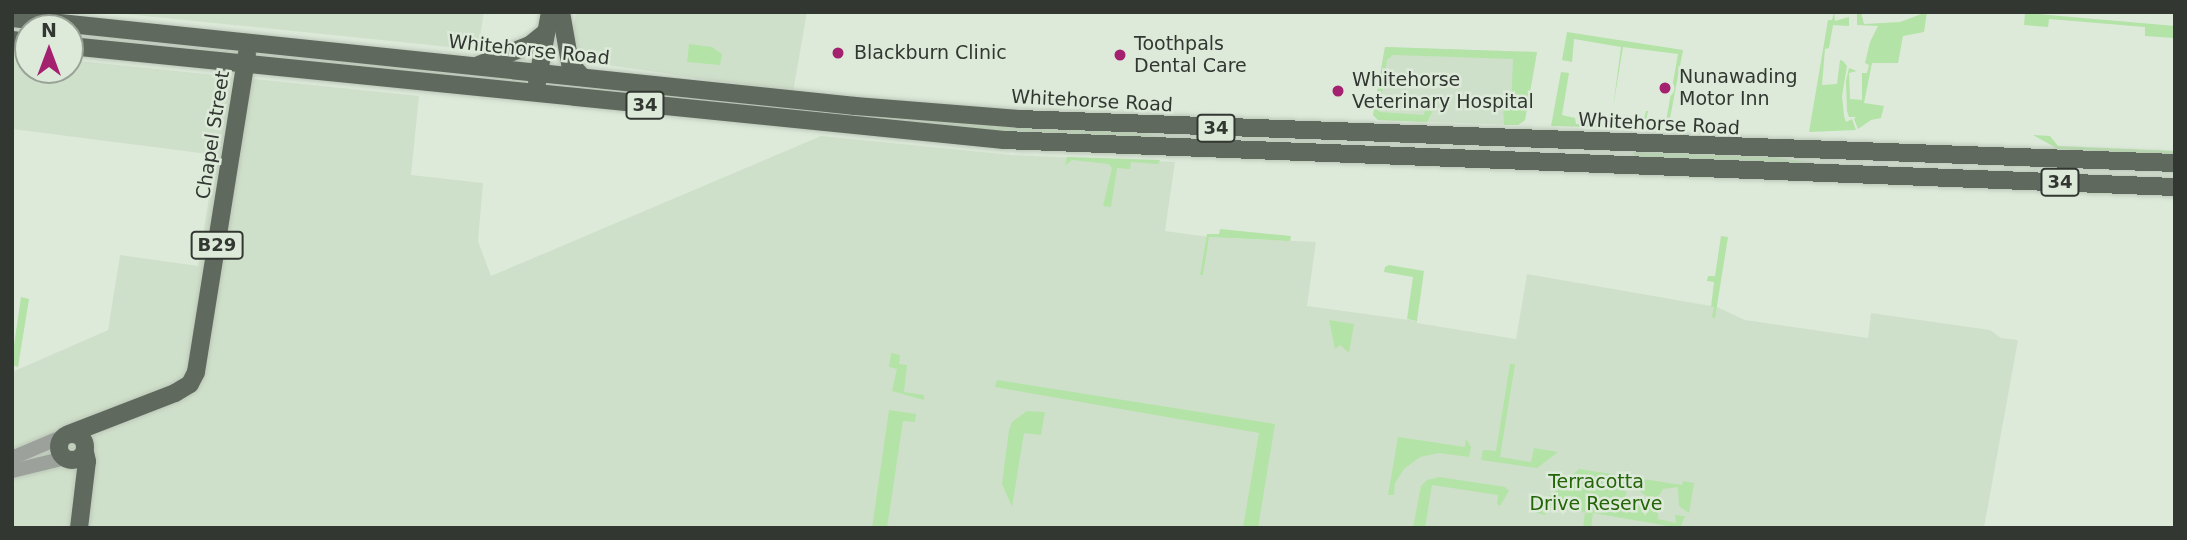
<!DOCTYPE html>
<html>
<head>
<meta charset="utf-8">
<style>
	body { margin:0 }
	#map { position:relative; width:2187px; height:540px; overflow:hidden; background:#ddeada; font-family:"DejaVu Sans",sans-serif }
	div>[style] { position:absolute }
	.built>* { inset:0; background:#cfe0ca }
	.green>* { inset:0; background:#b3e3a6 }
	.roads { filter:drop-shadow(0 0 2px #bbc6b8) drop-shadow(0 0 2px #bbc6b8) }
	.minor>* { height:14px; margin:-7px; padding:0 7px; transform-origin:7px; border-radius:7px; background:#9ca19b }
	.major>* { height:18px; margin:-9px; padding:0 9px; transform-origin:9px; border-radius:9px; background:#60695d }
	.major>.ring { margin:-9px; padding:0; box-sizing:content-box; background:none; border:18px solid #60695d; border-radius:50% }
	.dots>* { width:19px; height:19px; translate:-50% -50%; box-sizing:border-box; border:4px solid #ddeada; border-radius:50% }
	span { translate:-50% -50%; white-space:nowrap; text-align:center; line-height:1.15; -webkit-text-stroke:5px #ddeada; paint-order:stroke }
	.shield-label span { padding:2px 5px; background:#ddeada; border:2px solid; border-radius:5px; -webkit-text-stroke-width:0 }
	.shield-label { font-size:18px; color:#323731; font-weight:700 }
	.poi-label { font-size:19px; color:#323731 }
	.left { translate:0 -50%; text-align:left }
	.street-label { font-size:19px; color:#323731 }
	.park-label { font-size:19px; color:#226406 }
	.frame { position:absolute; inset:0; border:14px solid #323731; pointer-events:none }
	.north { position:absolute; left:14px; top:14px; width:70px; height:70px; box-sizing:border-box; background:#ddeada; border:2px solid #99a296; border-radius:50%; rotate:0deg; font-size:19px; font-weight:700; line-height:28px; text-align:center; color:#323731 }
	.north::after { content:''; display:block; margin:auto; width:24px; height:32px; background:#a42170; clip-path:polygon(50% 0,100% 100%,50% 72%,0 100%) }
</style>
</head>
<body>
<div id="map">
	<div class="built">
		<div style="clip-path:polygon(106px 12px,484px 12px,478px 50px)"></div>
		<div style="clip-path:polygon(576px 12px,807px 12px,793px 92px,587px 62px,579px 52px,573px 33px)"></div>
		<div style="clip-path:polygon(1385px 47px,1537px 52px,1525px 120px,1518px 125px,1378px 120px,1373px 115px)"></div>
		<div style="clip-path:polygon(12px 53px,28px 55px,28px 70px,70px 70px,70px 60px,419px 96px,411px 175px,483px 183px,478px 241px,491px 276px,821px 136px,1011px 155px,1175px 162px,1165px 231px,1209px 237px,1316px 242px,1307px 306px,1417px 321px,1417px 323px,1516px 339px,1527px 274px,1717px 307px,1745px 320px,1868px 338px,1871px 313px,1990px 330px,2001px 338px,2018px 340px,1984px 528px,12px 528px,12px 372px,108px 330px,120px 255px,198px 266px,216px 155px,12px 129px)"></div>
	</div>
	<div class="green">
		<div style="clip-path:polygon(1834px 12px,1835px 21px,1849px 17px,1849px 26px,1833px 25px,1829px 48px,1825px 49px,1822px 85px,1837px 84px,1840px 60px,1843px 61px,1847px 66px,1842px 96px,1844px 116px,1846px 122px,1852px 119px,1856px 130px,1809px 132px,1828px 20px,1832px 20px)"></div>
		<div style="clip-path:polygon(1857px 12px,1861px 12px,1864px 24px,1900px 22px,1927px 12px,1924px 32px,1903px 36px,1898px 63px,1872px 63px,1864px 103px,1884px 106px,1881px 118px,1871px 120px,1858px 129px,1854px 119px,1856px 117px,1849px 117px,1847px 111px,1846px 81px,1849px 68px,1857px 71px,1849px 73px,1850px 99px,1862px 100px,1862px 73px,1867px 73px,1869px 65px,1865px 63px,1870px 42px,1878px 26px,1857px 25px)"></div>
		<div style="clip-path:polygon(2025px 13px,2175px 26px,2175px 35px,2174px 38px,2145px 36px,2145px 27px,2049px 19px,2048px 27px,2024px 25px)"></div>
		<div style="clip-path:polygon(1567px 32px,1683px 50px,1668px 129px,1551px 126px,1561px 72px,1569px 73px,1562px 115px,1575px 118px,1576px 124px,1642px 126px,1646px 111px,1648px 111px,1645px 126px,1665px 127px,1678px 54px,1623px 47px,1613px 108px,1621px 47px,1574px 39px,1572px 62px,1562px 60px)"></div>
		<div style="clip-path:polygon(689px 44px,712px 47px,722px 54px,720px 65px,687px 62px)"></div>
		<div style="clip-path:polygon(1385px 47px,1537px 52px,1525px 120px,1518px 125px,1504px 125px,1503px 108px,1511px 108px,1513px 59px,1393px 55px,1387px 60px,1379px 112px,1424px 115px,1425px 108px,1429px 106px,1432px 112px,1427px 122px,1378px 120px,1373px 115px)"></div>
		<div style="clip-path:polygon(856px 114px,1131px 131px,1158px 137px,1327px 145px,1001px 132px)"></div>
		<div style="clip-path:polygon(2033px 135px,2050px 136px,2058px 146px,2175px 151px,2175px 155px,2058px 149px)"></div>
		<div style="clip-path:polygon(1633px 152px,1770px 157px,1814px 163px,1894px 167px,1637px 158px)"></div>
		<div style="clip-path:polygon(1067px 157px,1160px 160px,1158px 164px,1131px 162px,1130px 169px,1117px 168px,1111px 207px,1103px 206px,1112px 168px,1109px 164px,1072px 160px,1065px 166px)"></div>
		<div style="clip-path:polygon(1220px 229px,1291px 236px,1290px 241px,1209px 237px,1203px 275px,1200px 275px,1207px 234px,1219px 234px)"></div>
		<div style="clip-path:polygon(1721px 236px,1728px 237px,1715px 318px,1712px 317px,1714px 307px,1711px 307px,1714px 282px,1707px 281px,1708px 276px,1715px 276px)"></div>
		<div style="clip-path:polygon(1389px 265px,1424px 271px,1417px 321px,1407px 319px,1413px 277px,1384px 272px,1385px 267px)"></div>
		<div style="clip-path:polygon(21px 297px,29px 299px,18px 367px,12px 365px,12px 359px)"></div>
		<div style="clip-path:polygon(1329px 320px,1354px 324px,1349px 353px,1340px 345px,1335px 349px)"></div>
		<div style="clip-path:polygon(891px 353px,900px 355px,899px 364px,907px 365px,904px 392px,924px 395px,924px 400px,892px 391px,897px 369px,889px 367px)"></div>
		<div style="clip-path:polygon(1510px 364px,1515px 364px,1500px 457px,1531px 462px,1534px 448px,1558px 452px,1537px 468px,1481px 460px,1483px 450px,1496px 451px)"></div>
		<div style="clip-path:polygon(997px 380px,1275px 424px,1258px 528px,1243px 528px,1259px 433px,995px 387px)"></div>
		<div style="clip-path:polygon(889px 410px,916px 414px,915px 422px,903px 421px,887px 528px,872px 528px)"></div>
		<div style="clip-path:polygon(1027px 411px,1045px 412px,1041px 435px,1024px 433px,1012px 507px,1002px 484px,1009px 430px,1012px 422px)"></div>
		<div style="clip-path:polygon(1398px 437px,1465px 447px,1466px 439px,1471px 447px,1469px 457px,1439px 453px,1420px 457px,1404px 469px,1395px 483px,1394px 495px,1388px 495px)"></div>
		<div style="clip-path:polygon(1579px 469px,1682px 485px,1683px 481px,1694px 483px,1689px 513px,1679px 506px,1678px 487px,1663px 489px,1657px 499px,1662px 507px,1628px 483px,1624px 503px,1658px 509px,1658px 519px,1676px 523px,1675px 515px,1685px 516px,1680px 528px,1593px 513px,1591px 528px,1583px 528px,1585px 512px,1548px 505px,1545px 515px,1537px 513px,1535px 511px,1541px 504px)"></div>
		<div style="clip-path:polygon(1439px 477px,1505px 487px,1509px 491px,1500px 506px,1497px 504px,1498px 495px,1432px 485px,1425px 528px,1413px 528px,1421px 486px,1427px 480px)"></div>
	</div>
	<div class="roads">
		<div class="minor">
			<div style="left:12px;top:458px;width:59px;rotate:-23.1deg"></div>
			<div style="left:12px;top:471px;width:55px;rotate:-13.8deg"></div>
		</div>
		<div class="major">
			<div style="left:561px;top:12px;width:52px;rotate:80deg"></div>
			<div style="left:570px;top:63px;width:18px;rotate:49deg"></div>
			<div style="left:12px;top:18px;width:848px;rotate:5.96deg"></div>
			<div style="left:855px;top:106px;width:165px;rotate:4.5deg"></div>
			<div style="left:1019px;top:119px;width:1157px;rotate:2.18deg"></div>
			<div style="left:12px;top:40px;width:16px;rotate:7deg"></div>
			<div style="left:70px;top:46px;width:939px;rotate:5.75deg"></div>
			<div style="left:1004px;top:140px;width:1172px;rotate:2.3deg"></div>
			<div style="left:479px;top:65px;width:55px;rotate:-21.4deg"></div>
			<div style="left:530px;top:45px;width:21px;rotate:-39deg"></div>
			<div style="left:537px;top:83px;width:72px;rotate:-79.6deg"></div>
			<div class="ring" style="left:59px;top:434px;width:8px;height:8px"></div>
			<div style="left:69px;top:434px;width:114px;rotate:-21.1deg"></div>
			<div style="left:175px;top:393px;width:17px;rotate:-31deg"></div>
			<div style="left:190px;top:384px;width:13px;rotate:-63deg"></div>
			<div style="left:196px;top:372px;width:323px;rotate:-80.9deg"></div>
			<div style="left:79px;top:528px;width:67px;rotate:-83.2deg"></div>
			<div style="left:87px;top:461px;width:9px;rotate:-103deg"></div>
		</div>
	</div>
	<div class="dots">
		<div style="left:838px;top:53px;background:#a42170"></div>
		<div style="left:1120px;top:55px;background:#a42170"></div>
		<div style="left:1665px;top:88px;background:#a42170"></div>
		<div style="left:1338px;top:91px;background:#a42170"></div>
	</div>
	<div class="shield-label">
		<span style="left:645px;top:105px">34</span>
		<span style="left:1216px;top:128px">34</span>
		<span style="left:2060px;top:182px">34</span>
		<span style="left:217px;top:245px">B29</span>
	</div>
	<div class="poi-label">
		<span class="left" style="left:1134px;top:55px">Toothpals<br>Dental Care</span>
		<span class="left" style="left:854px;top:53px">Blackburn Clinic</span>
		<span class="left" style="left:1679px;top:88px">Nunawading<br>Motor Inn</span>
		<span class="left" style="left:1352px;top:91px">Whitehorse<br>Veterinary Hospital</span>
	</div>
	<div class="street-label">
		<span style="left:529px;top:50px;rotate:6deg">Whitehorse Road</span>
		<span style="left:1092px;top:101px;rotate:3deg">Whitehorse Road</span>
		<span style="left:1659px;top:124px;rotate:3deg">Whitehorse Road</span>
		<span style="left:213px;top:135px;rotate:-81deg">Chapel Street</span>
	</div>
	<div class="park-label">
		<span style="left:1596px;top:493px">Terracotta<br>Drive Reserve</span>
	</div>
	<div class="frame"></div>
	<div class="north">N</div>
</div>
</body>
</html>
